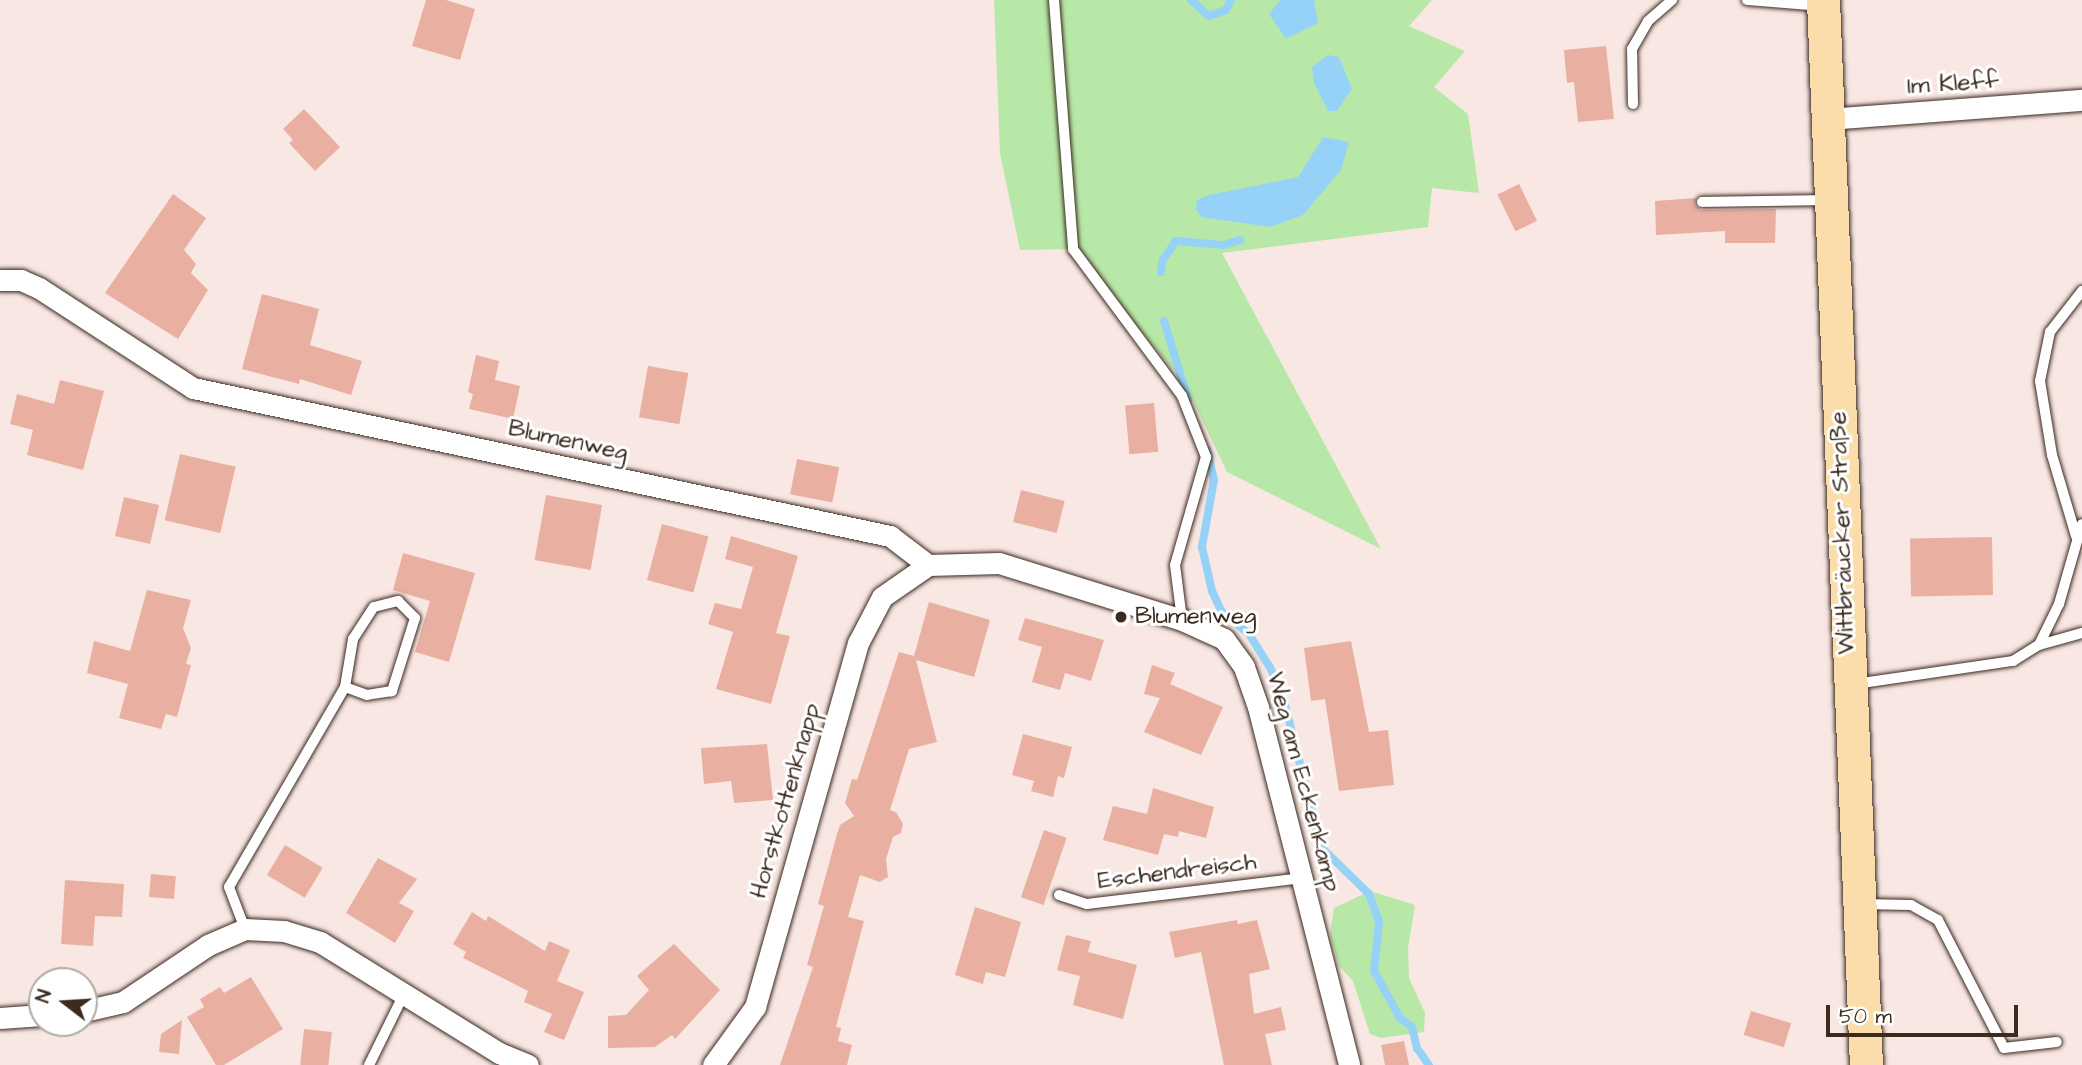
<!DOCTYPE html>
<html>
<head>
<meta charset="utf-8">
<style>
	body { margin:0 }
	#map { position:relative; width:2082px; height:1065px; overflow:hidden; background:#f8e7e3; font-family:"Architects Daughter",sans-serif }
	div>[style] { position:absolute }
	.green>* { inset:0; background:#b8e8a7 }
	.water>* { inset:0; background:#96d2f7 }
	.stream>* { height:8px; margin:-4px; padding:0 4px; transform-origin:4px; border-radius:4px; background:#96d2f7 }
	.building>* { inset:0; background:#e9b0a2; transform-origin:0 0 }
	.roads { filter:drop-shadow(0 0 2px #3b2a1e) drop-shadow(0 0 2px #3b2a1e) }
	.lane>* { height:10px; margin:-5px; padding:0 5px; transform-origin:5px; border-radius:5px; background:#fff }
	.street>* { height:21px; margin:-10.5px; padding:0 10.5px; transform-origin:10.5px; border-radius:10.5px; background:#fff }
	.primary>* { height:33px; margin:-16.5px; padding:0 16.5px; transform-origin:16.5px; border-radius:16.5px; background:#faddab }
	.dots>* { width:19px; height:19px; translate:-50% -50%; box-sizing:border-box; border:4px solid #fff; border-radius:50% }
	span { translate:-50% -50%; white-space:nowrap; text-align:center; line-height:1.15; -webkit-text-stroke:6px #fff; paint-order:stroke }
	.street-label { font-size:24px; color:#3b2a1e }
	.poi-label { font-size:24px; color:#3b2a1e }
	.left { translate:0 -50%; text-align:left }
	.north { position:absolute; left:28px; top:967px; width:70px; height:70px; box-sizing:border-box; background:#fff; border:2px solid #b1aaa5; border-radius:50%; rotate:287deg; font-size:19px; font-weight:700; line-height:28px; text-align:center; color:#3b2a1e }
	.north::after { content:''; display:block; margin:auto; width:24px; height:32px; background:#3b2a1e; clip-path:polygon(50% 0,100% 100%,50% 72%,0 100%) }
	.scale { position:absolute; left:1826px; top:1005px; width:192px; height:32px; box-sizing:border-box; border:4px solid #3b2a1e; border-top:0; padding-left:9px; font-size:21px; line-height:24px; white-space:nowrap; color:#3b2a1e; -webkit-text-stroke:5px #fff; paint-order:stroke }
</style>
</head>
<body>
<div id="map">
	<div class="green">
		<div style="clip-path:polygon(994px 0,1432px 0,1409px 26px,1465px 51px,1434px 87px,1468px 114px,1479px 193px,1432px 188px,1428px 227px,1222px 253px,1381px 549px,1227px 472px,1185px 384px,1073px 249px,1020px 250px,1000px 153px)"></div>
		<div style="clip-path:polygon(1370px 891px,1415px 905px,1408px 948px,1409px 978px,1425px 1013px,1424px 1032px,1381px 1038px,1370px 1034px,1353px 981px,1339px 966px,1330px 934px,1334px 908px)"></div>
	</div>
	<div class="water">
		<div style="clip-path:polygon(1280px 0,1314px 0,1318px 23px,1286px 39px,1269px 14px)"></div>
		<div style="clip-path:polygon(1328px 55px,1339px 57px,1352px 89px,1337px 111px,1328px 111px,1314px 83px,1312px 67px)"></div>
		<div style="clip-path:polygon(1323px 137px,1349px 142px,1341px 170px,1303px 215px,1270px 227px,1201px 217px,1196px 209px,1197px 200px,1209px 195px,1298px 177px)"></div>
	</div>
	<div class="stream">
		<div style="left:1191px;top:0;width:24px;rotate:42deg"></div>
		<div style="left:1209px;top:16px;width:18px;rotate:-19deg"></div>
		<div style="left:1226px;top:10px;width:11px;rotate:-63deg"></div>
		<div style="left:1161px;top:272px;width:12px;rotate:-81deg"></div>
		<div style="left:1163px;top:260px;width:23px;rotate:-56deg"></div>
		<div style="left:1176px;top:241px;width:47px;rotate:4.9deg"></div>
		<div style="left:1223px;top:245px;width:18px;rotate:-16deg"></div>
		<div style="left:1164px;top:321px;width:82px;rotate:72.9deg"></div>
		<div style="left:1207px;top:450px;width:31px;rotate:77deg"></div>
		<div style="left:1214px;top:480px;width:68px;rotate:100.2deg"></div>
		<div style="left:1202px;top:547px;width:45px;rotate:77.2deg"></div>
		<div style="left:1212px;top:591px;width:23px;rotate:65deg"></div>
		<div style="left:1222px;top:612px;width:35px;rotate:39deg"></div>
		<div style="left:1249px;top:634px;width:39px;rotate:58deg"></div>
		<div style="left:1270px;top:667px;width:33px;rotate:67deg"></div>
		<div style="left:1283px;top:697px;width:155px;rotate:75.8deg"></div>
		<div style="left:1321px;top:847px;width:67px;rotate:44.4deg"></div>
		<div style="left:1369px;top:894px;width:30px;rotate:70deg"></div>
		<div style="left:1379px;top:922px;width:49px;rotate:95.8deg"></div>
		<div style="left:1374px;top:971px;width:54px;rotate:61deg"></div>
		<div style="left:1400px;top:1018px;width:15px;rotate:37deg"></div>
		<div style="left:1412px;top:1027px;width:22px;rotate:77deg"></div>
		<div style="left:1417px;top:1048px;width:21px;rotate:55deg"></div>
	</div>
	<div class="building">
		<div style="clip-path:polygon(426px 0,446px 0,475px 9px,460px 60px,412px 46px)"></div>
		<div style="clip-path:polygon(1606px 46px,1614px 119px,1578px 122px,1574px 82px,1567px 83px,1564px 50px)"></div>
		<div style="clip-path:polygon(304px 109px,340px 147px,315px 171px,289px 143px,293px 140px,283px 129px)"></div>
		<div style="left:1519px;top:184px;width:41px;height:24px;rotate:64deg"></div>
		<div style="clip-path:polygon(173px 194px,206px 218px,184px 250px,196px 264px,191px 273px,208px 290px,178px 339px,105px 293px)"></div>
		<div style="clip-path:polygon(1696px 198px,1695px 205px,1701px 210px,1776px 209px,1775px 243px,1725px 243px,1725px 231px,1656px 235px,1655px 201px)"></div>
		<div style="clip-path:polygon(262px 294px,319px 309px,310px 345px,362px 361px,351px 395px,300px 379px,299px 384px,242px 369px)"></div>
		<div style="clip-path:polygon(476px 355px,499px 361px,495px 380px,520px 386px,513px 419px,469px 409px,473px 394px,468px 392px)"></div>
		<div style="left:648px;top:366px;width:41px;height:52px;rotate:10deg"></div>
		<div style="clip-path:polygon(60px 380px,104px 391px,83px 470px,27px 455px,33px 430px,10px 424px,17px 394px,54px 404px)"></div>
		<div style="left:1154px;top:403px;width:49px;height:29px;rotate:85deg"></div>
		<div style="left:180px;top:454px;width:57px;height:68px;rotate:13deg"></div>
		<div style="left:797px;top:459px;width:43px;height:36px;rotate:11deg"></div>
		<div style="left:1021px;top:490px;width:45px;height:33px;rotate:14deg"></div>
		<div style="left:546px;top:495px;width:57px;height:66px;rotate:10deg"></div>
		<div style="left:124px;top:497px;width:36px;height:40px;rotate:13deg"></div>
		<div style="left:662px;top:524px;width:48px;height:58px;rotate:15deg"></div>
		<div style="clip-path:polygon(731px 536px,798px 556px,776px 633px,790px 636px,771px 704px,716px 689px,733px 632px,708px 624px,715px 603px,741px 609px,753px 567px,725px 559px)"></div>
		<div style="left:1992px;top:537px;width:58px;height:82px;rotate:89deg"></div>
		<div style="clip-path:polygon(403px 553px,475px 573px,449px 662px,415px 652px,430px 601px,393px 590px)"></div>
		<div style="clip-path:polygon(147px 590px,191px 600px,183px 628px,191px 648px,186px 664px,191px 665px,177px 717px,166px 714px,161px 729px,119px 718px,128px 684px,87px 673px,94px 641px,130px 651px)"></div>
		<div style="clip-path:polygon(929px 602px,990px 620px,974px 677px,916px 660px,937px 742px,909px 749px,890px 810px,896px 812px,903px 824px,901px 833px,893px 837px,886px 859px,888px 877px,880px 882px,860px 875px,848px 917px,864px 921px,836px 1027px,841px 1028px,838px 1041px,852px 1045px,847px 1065px,780px 1065px,813px 967px,807px 965px,824px 906px,818px 904px,837px 834px,840px 825px,854px 816px,845px 803px,852px 779px,857px 780px,899px 652px,914px 656px)"></div>
		<div style="clip-path:polygon(1025px 618px,1104px 640px,1091px 681px,1065px 673px,1060px 690px,1032px 682px,1042px 647px,1018px 640px)"></div>
		<div style="clip-path:polygon(1351px 641px,1369px 732px,1388px 730px,1394px 785px,1339px 791px,1325px 699px,1311px 701px,1304px 648px)"></div>
		<div style="clip-path:polygon(1152px 665px,1175px 673px,1170px 684px,1223px 707px,1201px 755px,1144px 732px,1160px 698px,1144px 694px)"></div>
		<div style="clip-path:polygon(1023px 734px,1072px 747px,1064px 778px,1058px 776px,1053px 797px,1031px 791px,1034px 781px,1012px 775px)"></div>
		<div style="clip-path:polygon(767px 744px,773px 800px,734px 803px,731px 781px,704px 784px,701px 748px)"></div>
		<div style="clip-path:polygon(1153px 788px,1214px 807px,1206px 838px,1179px 831px,1178px 837px,1164px 834px,1158px 855px,1103px 840px,1113px 806px,1147px 814px)"></div>
		<div style="left:1044px;top:830px;width:24px;height:71px;rotate:19deg"></div>
		<div style="left:285px;top:845px;width:44px;height:35px;rotate:31deg"></div>
		<div style="clip-path:polygon(378px 858px,417px 879px,399px 903px,414px 911px,395px 943px,346px 913px)"></div>
		<div style="left:151px;top:874px;width:25px;height:23px;rotate:5deg"></div>
		<div style="clip-path:polygon(65px 880px,124px 884px,122px 917px,95px 916px,93px 946px,61px 944px)"></div>
		<div style="clip-path:polygon(975px 907px,1021px 922px,1005px 977px,986px 972px,983px 984px,955px 975px)"></div>
		<div style="clip-path:polygon(472px 912px,486px 921px,488px 916px,545px 951px,549px 941px,570px 950px,557px 981px,584px 992px,564px 1040px,544px 1032px,552px 1014px,524px 1002px,528px 991px,463px 958px,466px 952px,453px 944px)"></div>
		<div style="clip-path:polygon(1237px 920px,1238px 924px,1257px 920px,1270px 969px,1249px 974px,1254px 1014px,1281px 1007px,1286px 1030px,1265px 1034px,1272px 1065px,1224px 1065px,1201px 952px,1175px 958px,1169px 932px)"></div>
		<div style="clip-path:polygon(1066px 935px,1091px 941px,1088px 952px,1137px 965px,1123px 1019px,1073px 1005px,1080px 976px,1057px 970px)"></div>
		<div style="clip-path:polygon(674px 944px,720px 990px,675px 1039px,672px 1035px,655px 1047px,608px 1048px,608px 1016px,626px 1015px,649px 990px,637px 976px)"></div>
		<div style="clip-path:polygon(251px 977px,283px 1029px,224px 1065px,216px 1065px,187px 1017px,204px 1007px,200px 999px,220px 987px,224px 993px)"></div>
		<div style="left:1751px;top:1011px;width:42px;height:25px;rotate:17deg"></div>
		<div style="clip-path:polygon(182px 1020px,179px 1054px,159px 1052px,161px 1034px)"></div>
		<div style="left:304px;top:1029px;width:28px;height:36px;rotate:6deg"></div>
		<div style="clip-path:polygon(1404px 1041px,1409px 1065px,1385px 1065px,1381px 1045px)"></div>
	</div>
	<div class="roads">
		<div class="lane">
			<div style="left:1054px;top:0;width:250px;rotate:85.6deg"></div>
			<div style="left:1073px;top:249px;width:183px;rotate:53.4deg"></div>
			<div style="left:1182px;top:396px;width:66px;rotate:68.5deg"></div>
			<div style="left:1206px;top:457px;width:112px;rotate:106deg"></div>
			<div style="left:1175px;top:565px;width:55px;rotate:82.7deg"></div>
			<div style="left:1747px;top:0;width:73px;rotate:4.7deg"></div>
			<div style="left:1633px;top:104px;width:55px;rotate:-91deg"></div>
			<div style="left:1632px;top:49px;width:32px;rotate:-60deg"></div>
			<div style="left:1648px;top:21px;width:32px;rotate:-41deg"></div>
			<div style="left:1702px;top:202px;width:124px;rotate:-0.9deg"></div>
			<div style="left:2076px;top:536px;width:84px;rotate:-106.5deg"></div>
			<div style="left:2052px;top:455px;width:75px;rotate:-99.2deg"></div>
			<div style="left:2040px;top:381px;width:50px;rotate:-78.5deg"></div>
			<div style="left:2050px;top:332px;width:52px;rotate:-52deg"></div>
			<div style="left:2039px;top:645px;width:46px;rotate:-64deg"></div>
			<div style="left:2059px;top:604px;width:83px;rotate:-74deg"></div>
			<div style="left:1855px;top:684px;width:160px;rotate:-8.3deg"></div>
			<div style="left:2013px;top:661px;width:31px;rotate:-32deg"></div>
			<div style="left:2039px;top:645px;width:45px;rotate:-15.6deg"></div>
			<div style="left:1059px;top:895px;width:29px;rotate:18deg"></div>
			<div style="left:1087px;top:904px;width:217px;rotate:-6.9deg"></div>
			<div style="left:1862px;top:904px;width:49px;rotate:1.2deg"></div>
			<div style="left:1911px;top:905px;width:31px;rotate:29deg"></div>
			<div style="left:1938px;top:920px;width:144px;rotate:62.7deg"></div>
			<div style="left:2004px;top:1048px;width:53px;rotate:-6.5deg"></div>
			<div style="left:245px;top:929px;width:45px;rotate:-110.9deg"></div>
			<div style="left:229px;top:887px;width:231px;rotate:-59.9deg"></div>
			<div style="left:345px;top:687px;width:49px;rotate:-80.5deg"></div>
			<div style="left:353px;top:639px;width:38px;rotate:-57deg"></div>
			<div style="left:374px;top:607px;width:25px;rotate:-14deg"></div>
			<div style="left:398px;top:601px;width:24px;rotate:45deg"></div>
			<div style="left:415px;top:618px;width:77px;rotate:107.5deg"></div>
			<div style="left:392px;top:691px;width:25px;rotate:171deg"></div>
			<div style="left:367px;top:695px;width:23px;rotate:-160deg"></div>
			<div style="left:369px;top:1065px;width:79px;rotate:-63.8deg"></div>
		</div>
		<div class="street">
			<div style="left:1828px;top:119px;width:255px;rotate:-4.3deg"></div>
			<div style="left:0;top:280px;width:21px"></div>
			<div style="left:21px;top:280px;width:20px;rotate:24deg"></div>
			<div style="left:39px;top:288px;width:184px;rotate:33deg"></div>
			<div style="left:193px;top:388px;width:713px;rotate:11.99deg"></div>
			<div style="left:890px;top:536px;width:48px;rotate:37.3deg"></div>
			<div style="left:928px;top:565px;width:71px;rotate:-1.6deg"></div>
			<div style="left:999px;top:563px;width:192px;rotate:17.3deg"></div>
			<div style="left:1182px;top:620px;width:46px;rotate:24.3deg"></div>
			<div style="left:1224px;top:639px;width:34px;rotate:54deg"></div>
			<div style="left:1244px;top:667px;width:42px;rotate:70.7deg"></div>
			<div style="left:1258px;top:707px;width:369px;rotate:75.7deg"></div>
			<div style="left:84px;top:1011px;width:40px;rotate:-13deg"></div>
			<div style="left:123px;top:1002px;width:102px;rotate:-33.8deg"></div>
			<div style="left:208px;top:945px;width:40px;rotate:-23.4deg"></div>
			<div style="left:245px;top:929px;width:39px;rotate:3deg"></div>
			<div style="left:284px;top:931px;width:38px;rotate:17deg"></div>
			<div style="left:320px;top:942px;width:211px;rotate:31.8deg"></div>
			<div style="left:499px;top:1053px;width:31px;rotate:22deg"></div>
			<div style="left:0;top:1018px;width:42px;rotate:-4.1deg"></div>
			<div style="left:713px;top:1065px;width:72px;rotate:-54.1deg"></div>
			<div style="left:755px;top:1007px;width:378px;rotate:-74.2deg"></div>
			<div style="left:858px;top:643px;width:52px;rotate:-62.4deg"></div>
			<div style="left:882px;top:597px;width:56px;rotate:-34.8deg"></div>
		</div>
		<div class="primary">
			<div style="left:1823px;top:0;width:1066px;rotate:87.69deg"></div>
		</div>
	</div>
	<div class="dots">
		<div style="left:1121px;top:617px;background:#3b2a1e"></div>
	</div>
	<div class="street-label">
		<span style="left:1953px;top:84px;rotate:-4deg">Im Kleff</span>
		<span style="left:568px;top:441px;rotate:12deg">Blumenweg</span>
		<span style="left:1843px;top:533px;rotate:-92deg">Wittbräucker Straße</span>
		<span style="left:1303px;top:782px;rotate:75deg">Weg am Eckenkamp</span>
		<span style="left:786px;top:801px;rotate:-74deg">Horstkottenknapp</span>
		<span style="left:1177px;top:872px;rotate:-7deg">Eschendreisch</span>
	</div>
	<div class="poi-label">
		<span class="left" style="left:1135px;top:617px">Blumenweg</span>
	</div>
	<div class="north">N</div>
	<div class="scale">50 m</div>
</div>
</body>
</html>
